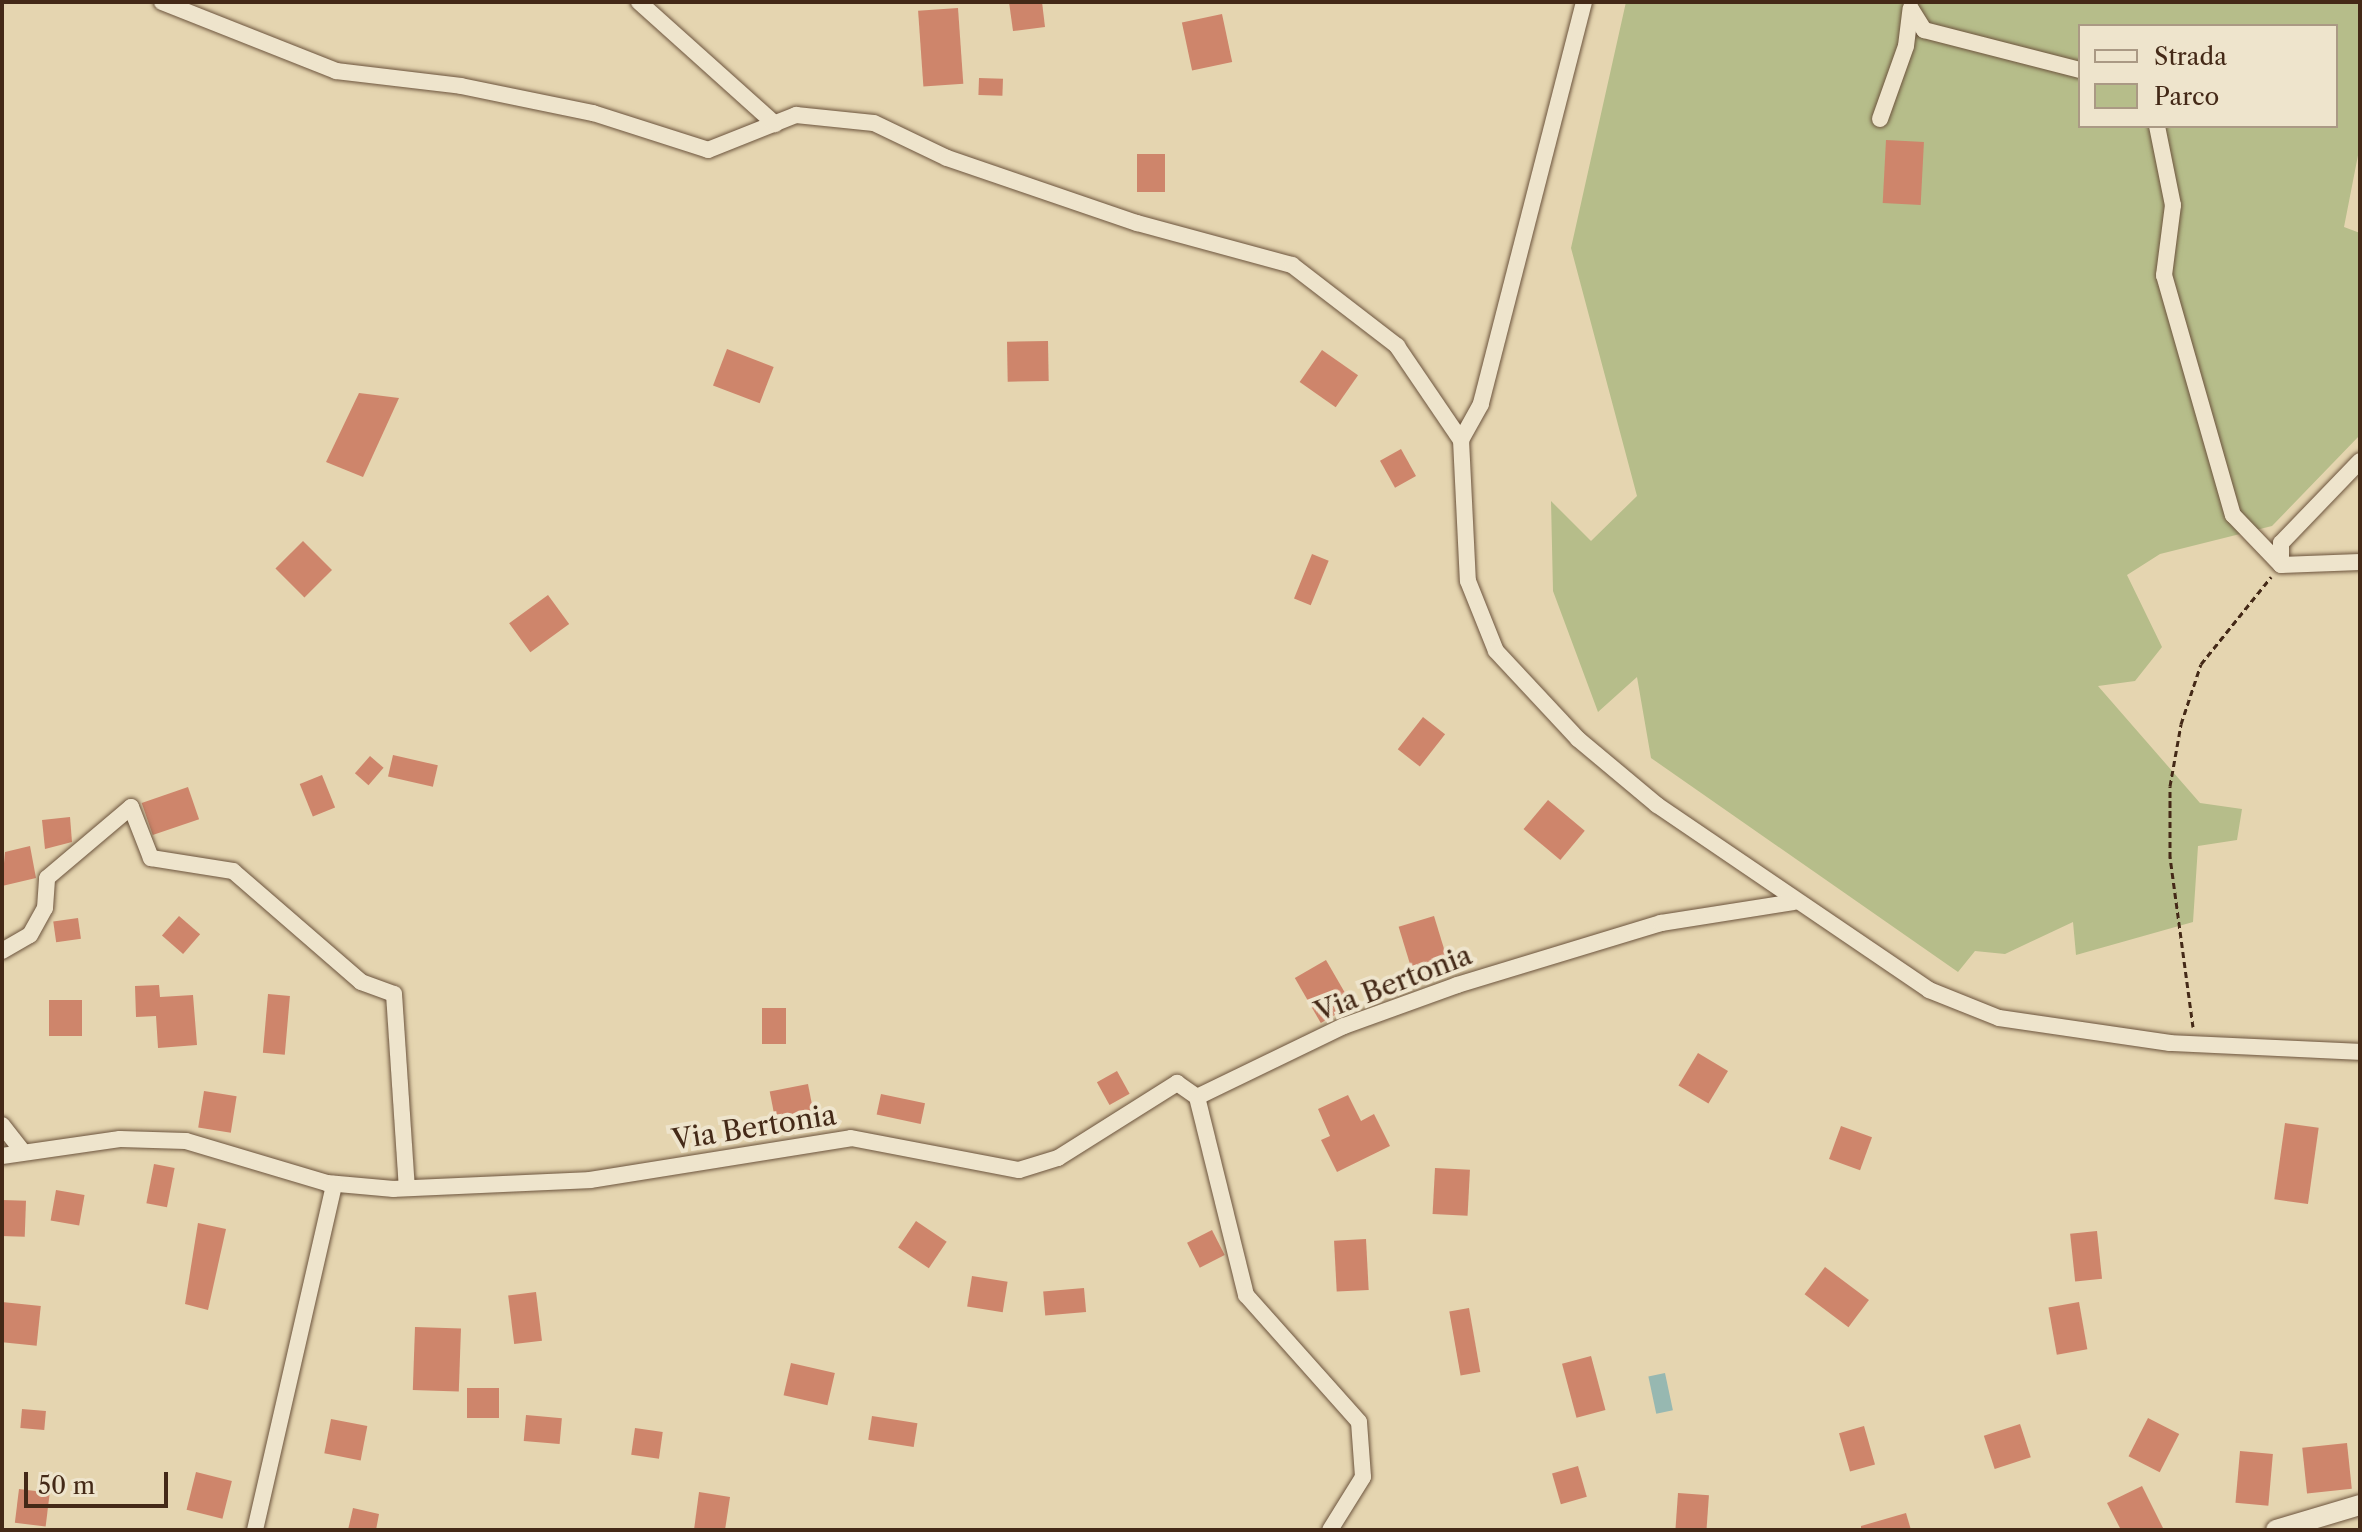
<!DOCTYPE html>
<html>
<head>
<meta charset="utf-8">
<style>
	body { margin:0 }
	#map { position:relative; width:2362px; height:1532px; overflow:hidden; background:#e5d5b0; font-family:"Libre Caslon Text",serif }
	div>[style] { position:absolute }
	.green>* { inset:0; background:#b6bd8a }
	.water>* { inset:0; background:#97b8b1; transform-origin:0 0 }
	.building>* { inset:0; background:#ce856b; transform-origin:0 0 }
	.path>* { height:3px; margin-top:-1.5px; transform-origin:0; background:repeating-linear-gradient(90deg,#442917 0 6px,transparent 0 10px) }
	.roads { filter:drop-shadow(0 0 2px #6c543d) drop-shadow(0 0 2px #6c543d) }
	.minor>* { height:16px; margin:-8px; padding:0 8px; transform-origin:8px; border-radius:8px; background:#eee4cc }
	.tertiary>* { height:20px; margin:-10px; padding:0 10px; transform-origin:10px; border-radius:10px; background:#eee4cc }
	span { translate:-50% -50%; white-space:nowrap; text-align:center; line-height:1.15; -webkit-text-stroke:8px #eee4cc; paint-order:stroke }
	.street-label { font-size:28px; color:#442917 }
	.frame { position:absolute; inset:0; border:4px solid #442917; pointer-events:none }
	.legend { position:absolute; left:2078px; top:24px; width:260px; height:104px; box-sizing:border-box; background:#eee4cc; border:2px solid #aa9984; margin:0; padding:10px 14px; list-style:none; font-size:24px; color:#442917 }
	.legend li { display:flex; align-items:center; gap:16px; height:40px }
	.legend b { width:40px; border:2px solid #aa9984 }
	.scale { position:absolute; left:24px; top:1472px; width:144px; height:36px; box-sizing:border-box; border:4px solid #442917; border-top:0; padding-left:10px; font-size:24px; line-height:28px; white-space:nowrap; color:#442917; -webkit-text-stroke:6px #eee4cc; paint-order:stroke }
</style>
</head>
<body>
<div id="map">
	<div class="green">
		<div style="clip-path:polygon(evenodd,1626px 2px,2360px 2px,2360px 145px,2344px 227px,2360px 233px,2360px 435px,2272px 526px,2160px 554px,2127px 575px,2162px 647px,2135px 681px,2098px 686px,2200px 803px,2242px 809px,2237px 840px,2198px 846px,2193px 922px,2076px 955px,2073px 922px,2005px 954px,1975px 951px,1958px 972px,1651px 758px,1637px 677px,1598px 712px,1553px 591px,1551px 501px,1591px 541px,1637px 496px,1571px 248px,1626px 2px,2080px 26px,2336px 26px,2336px 126px,2080px 126px,2080px 26px)"></div>
	</div>
	<div class="water">
		<div style="left:1665px;top:1373px;width:38px;height:17px;rotate:78deg"></div>
	</div>
	<div class="building">
		<div style="clip-path:polygon(1009px 2px,1042px 2px,1045px 27px,1013px 31px)"></div>
		<div style="left:958px;top:8px;width:76px;height:40px;rotate:86deg"></div>
		<div style="left:1222px;top:14px;width:49px;height:41px;rotate:78deg"></div>
		<div style="left:979px;top:78px;width:24px;height:17px;rotate:2deg"></div>
		<div style="left:1886px;top:140px;width:38px;height:63px;rotate:3deg"></div>
		<div style="left:1137px;top:154px;width:28px;height:38px"></div>
		<div style="left:1048px;top:341px;width:40px;height:41px;rotate:89deg"></div>
		<div style="left:727px;top:349px;width:50px;height:39px;rotate:21deg"></div>
		<div style="left:1322px;top:350px;width:44px;height:39px;rotate:35deg"></div>
		<div style="clip-path:polygon(359px 393px,399px 398px,363px 477px,326px 462px)"></div>
		<div style="left:1401px;top:449px;width:31px;height:24px;rotate:61deg"></div>
		<div style="left:303px;top:541px;width:41px;height:39px;rotate:45deg"></div>
		<div style="left:1312px;top:554px;width:18px;height:48px;rotate:22deg"></div>
		<div style="left:548px;top:595px;width:36px;height:48px;rotate:54deg"></div>
		<div style="left:1423px;top:717px;width:28px;height:41px;rotate:38deg"></div>
		<div style="left:393px;top:755px;width:46px;height:22px;rotate:13deg"></div>
		<div style="left:370px;top:756px;width:18px;height:23px;rotate:41deg"></div>
		<div style="left:322px;top:775px;width:35px;height:24px;rotate:68deg"></div>
		<div style="left:188px;top:787px;width:34px;height:49px;rotate:71deg"></div>
		<div style="left:1548px;top:800px;width:48px;height:38px;rotate:40deg"></div>
		<div style="clip-path:polygon(70px 817px,72px 842px,45px 849px,42px 820px)"></div>
		<div style="clip-path:polygon(30px 846px,36px 878px,2px 886px,5px 852px)"></div>
		<div style="left:179px;top:916px;width:28px;height:26px;rotate:41deg"></div>
		<div style="left:1434px;top:916px;width:58px;height:37px;rotate:73deg"></div>
		<div style="left:78px;top:918px;width:21px;height:25px;rotate:82deg"></div>
		<div style="left:1326px;top:960px;width:52px;height:36px;rotate:60deg"></div>
		<div style="clip-path:polygon(159px 985px,160px 997px,193px 995px,197px 1045px,158px 1048px,156px 1016px,136px 1017px,135px 986px)"></div>
		<div style="left:268px;top:994px;width:22px;height:59px;rotate:5deg"></div>
		<div style="left:49px;top:1000px;width:33px;height:36px"></div>
		<div style="left:762px;top:1008px;width:24px;height:36px"></div>
		<div style="left:1698px;top:1053px;width:35px;height:38px;rotate:31deg"></div>
		<div style="left:1117px;top:1071px;width:26px;height:23px;rotate:61deg"></div>
		<div style="left:808px;top:1084px;width:31px;height:39px;rotate:79deg"></div>
		<div style="left:204px;top:1091px;width:33px;height:37px;rotate:9deg"></div>
		<div style="left:881px;top:1094px;width:45px;height:21px;rotate:12deg"></div>
		<div style="clip-path:polygon(1348px 1095px,1361px 1121px,1374px 1114px,1390px 1146px,1337px 1172px,1321px 1140px,1330px 1136px,1318px 1109px)"></div>
		<div style="left:2285px;top:1123px;width:34px;height:77px;rotate:8deg"></div>
		<div style="left:1841px;top:1126px;width:33px;height:35px;rotate:20deg"></div>
		<div style="left:154px;top:1164px;width:21px;height:40px;rotate:11deg"></div>
		<div style="left:1435px;top:1168px;width:35px;height:46px;rotate:3deg"></div>
		<div style="left:56px;top:1190px;width:29px;height:31px;rotate:10deg"></div>
		<div style="left:2px;top:1200px;width:24px;height:36px;rotate:2deg"></div>
		<div style="left:916px;top:1221px;width:37px;height:32px;rotate:34deg"></div>
		<div style="clip-path:polygon(198px 1223px,226px 1229px,208px 1310px,185px 1304px)"></div>
		<div style="left:1212px;top:1230px;width:28px;height:28px;rotate:63deg"></div>
		<div style="left:2097px;top:1231px;width:48px;height:27px;rotate:84deg"></div>
		<div style="left:1366px;top:1239px;width:51px;height:32px;rotate:87deg"></div>
		<div style="left:1825px;top:1267px;width:55px;height:34px;rotate:37deg"></div>
		<div style="left:972px;top:1276px;width:36px;height:31px;rotate:9deg"></div>
		<div style="left:1084px;top:1288px;width:24px;height:41px;rotate:85deg"></div>
		<div style="left:536px;top:1292px;width:49px;height:28px;rotate:83deg"></div>
		<div style="left:2px;top:1302px;width:39px;height:40px;rotate:6deg"></div>
		<div style="left:2079px;top:1302px;width:48px;height:31px;rotate:80deg"></div>
		<div style="left:1469px;top:1308px;width:65px;height:20px;rotate:80deg"></div>
		<div style="left:415px;top:1327px;width:46px;height:63px;rotate:2deg"></div>
		<div style="left:1591px;top:1356px;width:56px;height:30px;rotate:75deg"></div>
		<div style="left:791px;top:1363px;width:45px;height:33px;rotate:13deg"></div>
		<div style="left:467px;top:1388px;width:32px;height:30px"></div>
		<div style="left:22px;top:1409px;width:24px;height:19px;rotate:5deg"></div>
		<div style="left:526px;top:1415px;width:36px;height:26px;rotate:5deg"></div>
		<div style="left:872px;top:1416px;width:46px;height:24px;rotate:9deg"></div>
		<div style="left:2148px;top:1418px;width:35px;height:43px;rotate:27deg"></div>
		<div style="left:331px;top:1419px;width:37px;height:35px;rotate:11deg"></div>
		<div style="left:2020px;top:1424px;width:35px;height:38px;rotate:72deg"></div>
		<div style="left:1864px;top:1426px;width:40px;height:26px;rotate:74deg"></div>
		<div style="left:635px;top:1428px;width:28px;height:27px;rotate:8deg"></div>
		<div style="left:2347px;top:1443px;width:46px;height:45px;rotate:84deg"></div>
		<div style="left:2240px;top:1451px;width:33px;height:52px;rotate:5deg"></div>
		<div style="left:1578px;top:1466px;width:32px;height:27px;rotate:74deg"></div>
		<div style="left:196px;top:1472px;width:37px;height:39px;rotate:14deg"></div>
		<div style="clip-path:polygon(2142px 1486px,2164px 1530px,2121px 1530px,2107px 1503px)"></div>
		<div style="left:19px;top:1489px;width:31px;height:34px;rotate:7deg"></div>
		<div style="clip-path:polygon(699px 1492px,730px 1497px,725px 1530px,694px 1530px)"></div>
		<div style="left:1678px;top:1493px;width:31px;height:37px;rotate:4deg"></div>
		<div style="clip-path:polygon(353px 1508px,379px 1514px,376px 1530px,348px 1530px)"></div>
		<div style="clip-path:polygon(1906px 1513px,1911px 1530px,1861px 1530px,1861px 1526px)"></div>
	</div>
	<div class="path">
		<div style="left:2193px;top:1027px;width:172px;rotate:-97.7deg"></div>
		<div style="left:2170px;top:857px;width:71px;rotate:-90deg"></div>
		<div style="left:2170px;top:786px;width:63px;rotate:-79.9deg"></div>
		<div style="left:2181px;top:724px;width:63px;rotate:-71.6deg"></div>
		<div style="left:2201px;top:664px;width:112px;rotate:-51.2deg"></div>
	</div>
	<div class="roads">
		<div class="minor">
			<div style="left:162px;top:2px;width:187px;rotate:21.6deg"></div>
			<div style="left:336px;top:71px;width:126px;rotate:6.8deg"></div>
			<div style="left:461px;top:86px;width:135px;rotate:11.6deg"></div>
			<div style="left:593px;top:113px;width:121px;rotate:17.8deg"></div>
			<div style="left:708px;top:150px;width:95px;rotate:-21.7deg"></div>
			<div style="left:796px;top:115px;width:78px;rotate:5.9deg"></div>
			<div style="left:874px;top:123px;width:81px;rotate:25.6deg"></div>
			<div style="left:947px;top:158px;width:201px;rotate:18.9deg"></div>
			<div style="left:1137px;top:223px;width:161px;rotate:15.2deg"></div>
			<div style="left:1292px;top:265px;width:133px;rotate:37.6deg"></div>
			<div style="left:1397px;top:346px;width:114px;rotate:55.8deg"></div>
			<div style="left:639px;top:2px;width:183px;rotate:41.9deg"></div>
			<div style="left:1584px;top:2px;width:415px;rotate:104.4deg"></div>
			<div style="left:1481px;top:404px;width:41px;rotate:119.1deg"></div>
			<div style="left:1461px;top:440px;width:141px;rotate:87.2deg"></div>
			<div style="left:1468px;top:581px;width:75px;rotate:68.2deg"></div>
			<div style="left:1496px;top:651px;width:120px;rotate:47deg"></div>
			<div style="left:1578px;top:739px;width:103px;rotate:39.9deg"></div>
			<div style="left:1657px;top:805px;width:329px;rotate:34.2deg"></div>
			<div style="left:1929px;top:990px;width:75px;rotate:21.8deg"></div>
			<div style="left:1999px;top:1018px;width:173px;rotate:8.3deg"></div>
			<div style="left:2170px;top:1043px;width:190px;rotate:2.7deg"></div>
			<div style="left:1911px;top:9px;width:25px;rotate:58deg"></div>
			<div style="left:1924px;top:30px;width:161px;rotate:14.4deg"></div>
			<div style="left:1880px;top:119px;width:77px;rotate:-70.4deg"></div>
			<div style="left:1906px;top:46px;width:38px;rotate:-83deg"></div>
			<div style="left:2157px;top:126px;width:81px;rotate:78.6deg"></div>
			<div style="left:2173px;top:205px;width:71px;rotate:97.3deg"></div>
			<div style="left:2164px;top:275px;width:250px;rotate:74deg"></div>
			<div style="left:2233px;top:515px;width:69px;rotate:46.2deg"></div>
			<div style="left:2360px;top:461px;width:114px;rotate:133.9deg"></div>
			<div style="left:2281px;top:543px;width:22px;rotate:90deg"></div>
			<div style="left:2281px;top:565px;width:79px;rotate:-2.2deg"></div>
			<div style="left:2px;top:951px;width:32px;rotate:-30deg"></div>
			<div style="left:30px;top:935px;width:31px;rotate:-61deg"></div>
			<div style="left:45px;top:908px;width:30px;rotate:-86deg"></div>
			<div style="left:47px;top:878px;width:110px;rotate:-40.2deg"></div>
			<div style="left:131px;top:807px;width:55px;rotate:68.6deg"></div>
			<div style="left:151px;top:858px;width:83px;rotate:9deg"></div>
			<div style="left:233px;top:871px;width:169px;rotate:40.9deg"></div>
			<div style="left:361px;top:982px;width:35px;rotate:20deg"></div>
			<div style="left:394px;top:994px;width:194px;rotate:86.2deg"></div>
			<div style="left:1197px;top:1097px;width:204px;rotate:76.1deg"></div>
			<div style="left:1246px;top:1295px;width:170px;rotate:48.3deg"></div>
			<div style="left:1359px;top:1422px;width:55px;rotate:85.8deg"></div>
			<div style="left:1363px;top:1477px;width:62px;rotate:121.9deg"></div>
			<div style="left:2px;top:1125px;width:34px;rotate:52deg"></div>
			<div style="left:2px;top:1156px;width:119px;rotate:-8.2deg"></div>
			<div style="left:120px;top:1139px;width:66px;rotate:1.7deg"></div>
			<div style="left:186px;top:1141px;width:147px;rotate:16.6deg"></div>
			<div style="left:327px;top:1183px;width:67px;rotate:5.1deg"></div>
			<div style="left:394px;top:1189px;width:196px;rotate:-2.6deg"></div>
			<div style="left:590px;top:1180px;width:264px;rotate:-9.1deg"></div>
			<div style="left:851px;top:1138px;width:171px;rotate:10.8deg"></div>
			<div style="left:1019px;top:1170px;width:41px;rotate:-17.1deg"></div>
			<div style="left:1058px;top:1158px;width:141px;rotate:-32.2deg"></div>
			<div style="left:1177px;top:1083px;width:24px;rotate:35deg"></div>
			<div style="left:1197px;top:1097px;width:163px;rotate:-25.8deg"></div>
			<div style="left:1344px;top:1026px;width:120px;rotate:-19.9deg"></div>
			<div style="left:1457px;top:985px;width:213px;rotate:-16.9deg"></div>
			<div style="left:1661px;top:923px;width:134px;rotate:-9deg"></div>
			<div style="left:255px;top:1530px;width:355px;rotate:-77.1deg"></div>
		</div>
		<div class="tertiary">
			<div style="left:2276px;top:1530px;width:88px;rotate:-16.6deg"></div>
		</div>
	</div>
	<div class="street-label">
		<span style="left:1393px;top:983px;rotate:-21deg">Via Bertonia</span>
		<span style="left:754px;top:1127px;rotate:-9deg">Via Bertonia</span>
	</div>
	<div class="frame"></div>
	<ul class="legend">
	<li><b style="height:10px;background:#eee4cc"></b>Strada</li>
	<li><b style="height:22px;background:#b6bd8a"></b>Parco</li>
	</ul>
	<div class="scale">50 m</div>
</div>
</body>
</html>
